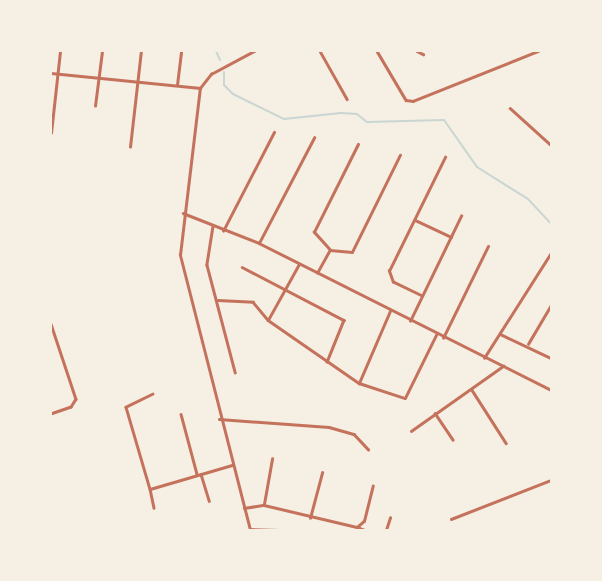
<!DOCTYPE html>
<html>
<head>
<meta charset="utf-8">
<style>
	body { margin:0 }
	#map { position:relative; width:602px; height:581px; overflow:hidden; background:#f6efe4; font-family:"IBM Plex Serif",serif }
	div>[style] { position:absolute }
	.stream>* { height:2px; margin:-1px; padding:0 1px; transform-origin:1px; border-radius:1px; background:#c9d6d2 }
	.minor>* { height:2.5px; margin:-1.25px; padding:0 1.25px; transform-origin:1.25px; border-radius:1.25px; background:#c5725c }
	span { translate:-50% -50%; white-space:nowrap; text-align:center; line-height:1.15; -webkit-text-stroke:5px #f6efe4; paint-order:stroke }
	.frame { position:absolute; inset:0; border:52px solid #f6efe4; pointer-events:none }
</style>
</head>
<body>
<div id="map">
	<div class="stream">
		<div style="left:216px;top:51px;width:10px;rotate:66deg"></div>
		<div style="left:224px;top:72px;width:13px;rotate:90deg"></div>
		<div style="left:224px;top:85px;width:13px;rotate:45deg"></div>
		<div style="left:233px;top:94px;width:57px;rotate:26.1deg"></div>
		<div style="left:284px;top:119px;width:57px;rotate:-6deg"></div>
		<div style="left:341px;top:113px;width:16px;rotate:4deg"></div>
		<div style="left:357px;top:114px;width:13px;rotate:39deg"></div>
		<div style="left:367px;top:122px;width:77px;rotate:-1.5deg"></div>
		<div style="left:444px;top:120px;width:57px;rotate:54.9deg"></div>
		<div style="left:477px;top:167px;width:60px;rotate:32.1deg"></div>
		<div style="left:528px;top:199px;width:34px;rotate:47deg"></div>
	</div>
	<div class="minor">
		<div style="left:320px;top:51px;width:55px;rotate:60.6deg"></div>
		<div style="left:377px;top:51px;width:57px;rotate:59.4deg"></div>
		<div style="left:406px;top:100px;width:7px;rotate:8deg"></div>
		<div style="left:413px;top:101px;width:135px;rotate:-21.8deg"></div>
		<div style="left:417px;top:51px;width:7px;rotate:27deg"></div>
		<div style="left:51px;top:73px;width:150px;rotate:5.7deg"></div>
		<div style="left:177px;top:85px;width:34px;rotate:-83deg"></div>
		<div style="left:95px;top:106px;width:55px;rotate:-82.7deg"></div>
		<div style="left:510px;top:108px;width:55px;rotate:42.1deg"></div>
		<div style="left:51px;top:133px;width:82px;rotate:-83.7deg"></div>
		<div style="left:130px;top:147px;width:97px;rotate:-83.5deg"></div>
		<div style="left:183px;top:213px;width:82px;rotate:21.5deg"></div>
		<div style="left:259px;top:243px;width:327px;rotate:26.7deg"></div>
		<div style="left:415px;top:220px;width:40px;rotate:25deg"></div>
		<div style="left:213px;top:226px;width:39px;rotate:99deg"></div>
		<div style="left:207px;top:265px;width:111px;rotate:75.3deg"></div>
		<div style="left:223px;top:231px;width:111px;rotate:-62.7deg"></div>
		<div style="left:259px;top:243px;width:119px;rotate:-62.4deg"></div>
		<div style="left:330px;top:250px;width:24px;rotate:-132deg"></div>
		<div style="left:314px;top:232px;width:98px;rotate:-63.4deg"></div>
		<div style="left:242px;top:267px;width:115px;rotate:27.5deg"></div>
		<div style="left:344px;top:320px;width:45px;rotate:112deg"></div>
		<div style="left:317px;top:273px;width:26px;rotate:-61deg"></div>
		<div style="left:330px;top:250px;width:22px;rotate:5deg"></div>
		<div style="left:352px;top:252px;width:108px;rotate:-63.7deg"></div>
		<div style="left:422px;top:296px;width:32px;rotate:-154deg"></div>
		<div style="left:393px;top:282px;width:12px;rotate:-110deg"></div>
		<div style="left:389px;top:271px;width:127px;rotate:-63.8deg"></div>
		<div style="left:218px;top:300px;width:35px;rotate:3deg"></div>
		<div style="left:253px;top:302px;width:23px;rotate:50deg"></div>
		<div style="left:268px;top:320px;width:111px;rotate:34.7deg"></div>
		<div style="left:359px;top:383px;width:78px;rotate:-66.7deg"></div>
		<div style="left:268px;top:320px;width:64px;rotate:-61deg"></div>
		<div style="left:410px;top:321px;width:117px;rotate:-64.1deg"></div>
		<div style="left:51px;top:324px;width:79px;rotate:71.6deg"></div>
		<div style="left:76px;top:399px;width:9px;rotate:122deg"></div>
		<div style="left:71px;top:407px;width:21px;rotate:161deg"></div>
		<div style="left:500px;top:334px;width:56px;rotate:25.2deg"></div>
		<div style="left:443px;top:338px;width:102px;rotate:-63.9deg"></div>
		<div style="left:528px;top:344px;width:45px;rotate:-59.5deg"></div>
		<div style="left:484px;top:358px;width:125px;rotate:-57.5deg"></div>
		<div style="left:359px;top:383px;width:48px;rotate:18.1deg"></div>
		<div style="left:405px;top:398px;width:70px;rotate:-63.8deg"></div>
		<div style="left:472px;top:390px;width:63px;rotate:57.3deg"></div>
		<div style="left:153px;top:394px;width:30px;rotate:154deg"></div>
		<div style="left:126px;top:407px;width:85px;rotate:73.7deg"></div>
		<div style="left:150px;top:489px;width:85px;rotate:-16.3deg"></div>
		<div style="left:435px;top:413px;width:32px;rotate:56deg"></div>
		<div style="left:181px;top:414px;width:62px;rotate:75.1deg"></div>
		<div style="left:219px;top:419px;width:110px;rotate:4.2deg"></div>
		<div style="left:329px;top:427px;width:26px;rotate:16deg"></div>
		<div style="left:354px;top:434px;width:21px;rotate:47deg"></div>
		<div style="left:411px;top:431px;width:113px;rotate:-35.2deg"></div>
		<div style="left:201px;top:474px;width:28px;rotate:73deg"></div>
		<div style="left:150px;top:489px;width:19px;rotate:78deg"></div>
		<div style="left:264px;top:504px;width:46px;rotate:-79.9deg"></div>
		<div style="left:244px;top:508px;width:20px;rotate:-9deg"></div>
		<div style="left:264px;top:505px;width:96px;rotate:13.3deg"></div>
		<div style="left:357px;top:527px;width:9px;rotate:-41deg"></div>
		<div style="left:364px;top:521px;width:36px;rotate:-76deg"></div>
		<div style="left:310px;top:518px;width:47px;rotate:-75.1deg"></div>
		<div style="left:451px;top:519px;width:107px;rotate:-21.3deg"></div>
		<div style="left:357px;top:527px;width:9px;rotate:21deg"></div>
		<div style="left:250px;top:529px;width:29px;rotate:2deg"></div>
		<div style="left:250px;top:530px;width:284px;rotate:-104.3deg"></div>
		<div style="left:180px;top:255px;width:168px;rotate:-83.2deg"></div>
		<div style="left:200px;top:88px;width:18px;rotate:-52deg"></div>
		<div style="left:211px;top:74px;width:49px;rotate:-28.1deg"></div>
		<div style="left:386px;top:530px;width:13px;rotate:-72deg"></div>
	</div>
	<div class="frame"></div>
</div>
</body>
</html>
